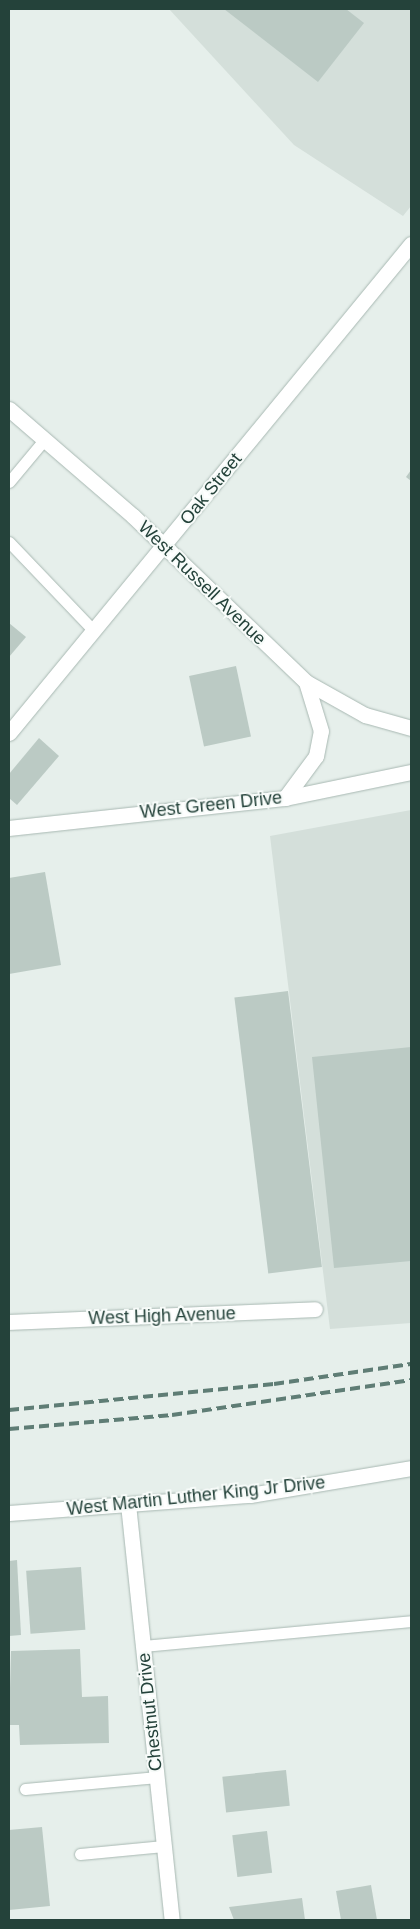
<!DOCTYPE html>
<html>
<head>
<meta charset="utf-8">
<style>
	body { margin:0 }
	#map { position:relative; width:420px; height:1929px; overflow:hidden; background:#e6efeb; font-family:Arial,sans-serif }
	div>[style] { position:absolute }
	.built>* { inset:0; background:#d4dfda }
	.building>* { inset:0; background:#bbcac4; transform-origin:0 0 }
	.roads { filter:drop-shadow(0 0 1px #a8b8b2) drop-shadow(0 0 1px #a8b8b2) }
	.service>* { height:11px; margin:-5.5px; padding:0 5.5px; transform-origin:5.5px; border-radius:5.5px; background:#fff }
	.minor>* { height:15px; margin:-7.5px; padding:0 7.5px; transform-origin:7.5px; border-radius:7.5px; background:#fff }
	.tertiary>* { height:15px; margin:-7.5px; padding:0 7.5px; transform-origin:7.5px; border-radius:7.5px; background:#fff }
	.secondary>* { height:15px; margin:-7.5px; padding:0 7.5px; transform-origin:7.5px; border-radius:7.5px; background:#fff }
	.rail>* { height:4px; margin-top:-2px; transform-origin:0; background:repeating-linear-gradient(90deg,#5f7d75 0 10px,transparent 0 15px) }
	span { translate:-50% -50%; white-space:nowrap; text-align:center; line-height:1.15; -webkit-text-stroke:4px #f7fbf9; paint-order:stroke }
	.street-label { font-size:18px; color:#24423a }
	.frame { position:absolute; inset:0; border:10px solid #24423a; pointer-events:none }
</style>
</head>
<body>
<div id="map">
	<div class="built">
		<div style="clip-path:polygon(169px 9px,411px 9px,411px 206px,403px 216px,294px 145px)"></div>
		<div style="clip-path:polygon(411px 810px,411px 1323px,330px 1329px,270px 836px)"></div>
	</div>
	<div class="building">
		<div style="clip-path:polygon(224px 9px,346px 9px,364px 23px,318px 82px)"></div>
		<div style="clip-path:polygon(411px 470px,411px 481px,406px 477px)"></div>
		<div style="clip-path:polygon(9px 623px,26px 637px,9px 657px)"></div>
		<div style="left:236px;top:666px;width:72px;height:48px;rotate:78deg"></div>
		<div style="clip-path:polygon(39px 738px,59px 756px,17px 805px,9px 798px,9px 774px)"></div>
		<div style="clip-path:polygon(45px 872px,61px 965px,9px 974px,9px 878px)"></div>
		<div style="left:288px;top:991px;width:278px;height:54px;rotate:83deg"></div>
		<div style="clip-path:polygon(411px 1047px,411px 1261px,334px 1268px,312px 1057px)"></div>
		<div style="clip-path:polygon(17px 1560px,21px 1635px,9px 1636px,9px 1561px)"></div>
		<div style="left:81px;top:1567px;width:63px;height:55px;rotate:86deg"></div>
		<div style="clip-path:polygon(80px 1649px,82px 1697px,108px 1696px,109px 1743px,20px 1745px,19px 1725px,9px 1725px,11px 1651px)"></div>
		<div style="left:286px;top:1770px;width:36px;height:64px;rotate:84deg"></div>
		<div style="clip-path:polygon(42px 1827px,50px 1906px,9px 1910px,9px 1830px)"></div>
		<div style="left:267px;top:1831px;width:42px;height:35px;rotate:83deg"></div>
		<div style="clip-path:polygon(371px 1885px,377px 1920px,341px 1920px,336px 1891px)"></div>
		<div style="clip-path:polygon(302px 1898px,305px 1920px,234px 1920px,229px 1907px)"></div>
	</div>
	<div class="roads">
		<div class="service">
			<div style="left:9px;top:482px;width:55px;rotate:-50.2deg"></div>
			<div style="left:9px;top:542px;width:123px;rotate:46.3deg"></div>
			<div style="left:143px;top:1646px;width:269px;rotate:-5.3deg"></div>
			<div style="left:25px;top:1789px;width:133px;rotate:-5.2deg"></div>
			<div style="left:80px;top:1854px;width:84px;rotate:-5.4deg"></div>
		</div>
		<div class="minor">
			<div style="left:9px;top:733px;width:633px;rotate:-50.58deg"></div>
			<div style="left:9px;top:1322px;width:306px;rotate:-2.4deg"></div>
		</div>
		<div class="tertiary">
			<div style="left:128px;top:1504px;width:418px;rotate:84deg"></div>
		</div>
		<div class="secondary">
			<div style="left:9px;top:409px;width:164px;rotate:40.8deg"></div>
			<div style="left:133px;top:516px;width:240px;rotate:43.8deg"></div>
			<div style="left:306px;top:682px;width:68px;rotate:29.2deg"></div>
			<div style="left:365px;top:715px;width:48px;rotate:15.8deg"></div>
			<div style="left:285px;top:798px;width:52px;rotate:-53.6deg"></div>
			<div style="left:316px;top:756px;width:25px;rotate:-79deg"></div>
			<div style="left:321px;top:731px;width:51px;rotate:-107deg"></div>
			<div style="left:9px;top:828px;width:278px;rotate:-6.2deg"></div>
			<div style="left:285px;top:798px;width:129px;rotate:-11.7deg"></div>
			<div style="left:9px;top:1513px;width:242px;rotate:-4.3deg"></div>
			<div style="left:250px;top:1495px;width:163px;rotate:-9.5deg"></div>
		</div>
	</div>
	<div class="rail">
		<div style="left:9px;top:1410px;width:266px;rotate:-5.6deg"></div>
		<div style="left:274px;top:1384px;width:138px;rotate:-8.3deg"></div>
		<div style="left:9px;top:1429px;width:164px;rotate:-4.9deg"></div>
		<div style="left:172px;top:1415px;width:242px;rotate:-8.3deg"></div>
	</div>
	<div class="street-label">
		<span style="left:211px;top:489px;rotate:-51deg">Oak Street</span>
		<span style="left:202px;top:583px;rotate:44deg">West Russell Avenue</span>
		<span style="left:211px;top:805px;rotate:-6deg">West Green Drive</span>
		<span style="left:162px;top:1316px;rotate:-2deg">West High Avenue</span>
		<span style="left:196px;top:1496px;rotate:-6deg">West Martin Luther King Jr Drive</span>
		<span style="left:150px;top:1712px;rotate:-96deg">Chestnut Drive</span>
	</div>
	<div class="frame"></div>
</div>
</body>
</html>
